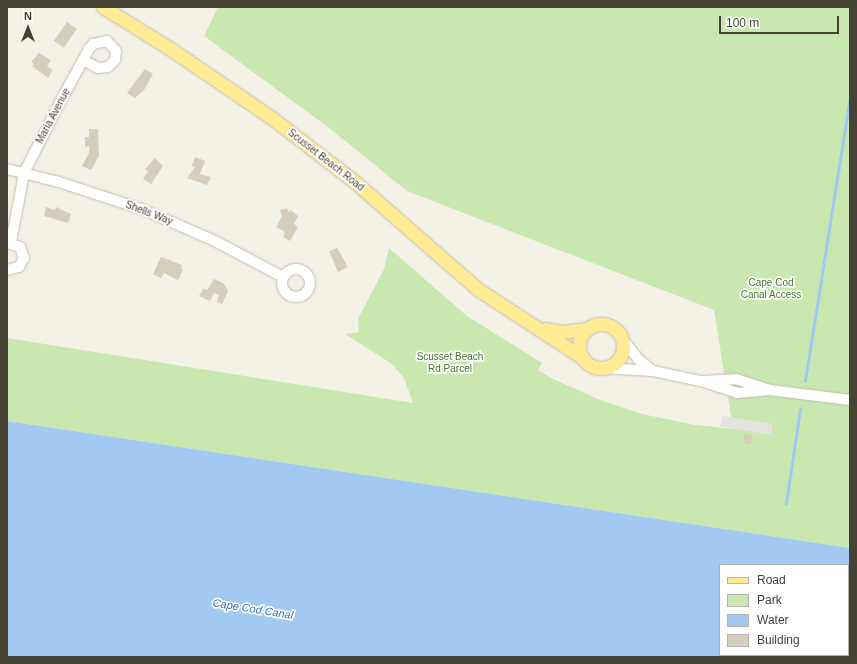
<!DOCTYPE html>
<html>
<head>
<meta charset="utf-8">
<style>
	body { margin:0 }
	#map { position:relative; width:857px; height:664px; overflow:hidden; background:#f4f1e7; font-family:Arial,sans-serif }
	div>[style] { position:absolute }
	.green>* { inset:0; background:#c9e8af }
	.parking>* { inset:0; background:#e5e3df; transform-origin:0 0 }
	.water>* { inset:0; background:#a2c9f1 }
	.stream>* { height:2.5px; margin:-1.25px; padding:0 1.25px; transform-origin:1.25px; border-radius:1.25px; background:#a2c9f1 }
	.building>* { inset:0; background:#d5cebc; transform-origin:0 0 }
	.roads { filter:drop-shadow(0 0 1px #c2bdac) drop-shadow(0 0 1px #c2bdac) }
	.minor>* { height:10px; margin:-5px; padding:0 5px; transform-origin:5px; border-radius:5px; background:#fff }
	.minor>.ring { margin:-5px; padding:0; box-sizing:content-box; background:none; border:10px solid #fff; border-radius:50% }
	.major>* { height:13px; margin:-6.5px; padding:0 6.5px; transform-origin:6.5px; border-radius:6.5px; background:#ffeb94 }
	.major>.ring { margin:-6.5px; padding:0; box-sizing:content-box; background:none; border:13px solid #ffeb94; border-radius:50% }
	span { translate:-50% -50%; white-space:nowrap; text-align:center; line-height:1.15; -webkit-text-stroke:3.5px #fff; paint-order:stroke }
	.street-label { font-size:10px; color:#474236 }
	.park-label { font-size:10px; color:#3f7928 }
	.water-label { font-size:11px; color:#2e6db4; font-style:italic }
	.frame { position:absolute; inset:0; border:8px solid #474236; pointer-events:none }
	.legend { position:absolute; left:719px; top:564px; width:130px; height:92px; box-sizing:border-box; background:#fff; border:1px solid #b5b3af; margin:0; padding:5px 7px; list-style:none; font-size:12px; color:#474236 }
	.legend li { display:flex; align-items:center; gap:8px; height:20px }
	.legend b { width:20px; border:1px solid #b5b3af }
	.north { position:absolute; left:8px; top:8px; width:40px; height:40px; -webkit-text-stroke:3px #fff; paint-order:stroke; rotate:0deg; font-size:11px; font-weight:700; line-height:16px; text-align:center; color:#474236 }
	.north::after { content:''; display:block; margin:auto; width:14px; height:18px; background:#474236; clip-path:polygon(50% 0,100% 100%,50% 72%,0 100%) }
	.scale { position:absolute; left:719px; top:16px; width:120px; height:18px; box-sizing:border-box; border:2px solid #474236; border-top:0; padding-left:5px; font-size:12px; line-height:14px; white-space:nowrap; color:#474236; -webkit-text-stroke:3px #fff; paint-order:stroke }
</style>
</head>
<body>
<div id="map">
	<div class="green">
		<div style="clip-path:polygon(218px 7px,850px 7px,850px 548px,7px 421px,7px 338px,413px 403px,404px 378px,392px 364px,345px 334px,359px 332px,358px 319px,384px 269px,389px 248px,467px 316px,542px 363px,538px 370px,553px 379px,598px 399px,642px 414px,695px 425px,733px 429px,714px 310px,407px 191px,328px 127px,204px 36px)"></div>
	</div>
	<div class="parking">
		<div style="left:722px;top:416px;width:51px;height:11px;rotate:9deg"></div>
	</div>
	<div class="water">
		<div style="clip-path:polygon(evenodd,7px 421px,850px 548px,850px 657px,7px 657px,7px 421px,720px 565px,848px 565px,848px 655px,720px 655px,720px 565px)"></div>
	</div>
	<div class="stream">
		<div style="left:805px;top:381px;width:289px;rotate:-81deg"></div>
		<div style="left:786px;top:504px;width:96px;rotate:-81.6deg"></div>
	</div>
	<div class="building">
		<div style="left:67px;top:22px;width:12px;height:23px;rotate:35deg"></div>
		<div style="clip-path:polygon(39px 53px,51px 60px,47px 66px,53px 70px,48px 78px,32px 66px,34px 64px,31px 62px)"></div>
		<div style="clip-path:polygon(145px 69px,153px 74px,144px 90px,135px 98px,127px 93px)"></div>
		<div style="clip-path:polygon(89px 129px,98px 129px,99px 156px,91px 170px,82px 166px,89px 153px,89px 146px,85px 147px,85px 137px,89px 137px)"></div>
		<div style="clip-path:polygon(195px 157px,205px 161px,200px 174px,211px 177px,207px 185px,187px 178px,195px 167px,192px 166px)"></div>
		<div style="clip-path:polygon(155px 158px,163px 166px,151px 184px,143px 179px,148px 171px,145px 169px)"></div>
		<div style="clip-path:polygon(46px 207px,55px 210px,56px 207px,71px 214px,68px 223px,44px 216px)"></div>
		<div style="clip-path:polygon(287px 208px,289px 213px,290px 210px,298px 216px,294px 224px,298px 227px,290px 241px,283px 237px,285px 232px,276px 227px,282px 216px,280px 210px)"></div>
		<div style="clip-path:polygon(337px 248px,348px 267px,338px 272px,329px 251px)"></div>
		<div style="clip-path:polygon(161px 257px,182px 265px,181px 268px,183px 270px,178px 280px,164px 273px,161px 278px,153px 274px)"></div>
		<div style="clip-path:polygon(214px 279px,223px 283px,228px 291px,222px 304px,217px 302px,219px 295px,214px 293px,210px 301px,199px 296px,203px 289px,207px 290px)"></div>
		<div style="left:744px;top:434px;width:8px;height:9px;rotate:7deg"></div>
	</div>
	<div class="roads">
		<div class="minor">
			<div style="left:7px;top:169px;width:54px;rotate:14deg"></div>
			<div style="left:59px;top:182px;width:89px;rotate:18.2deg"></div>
			<div style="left:144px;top:210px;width:77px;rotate:23.6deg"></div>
			<div style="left:215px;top:241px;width:77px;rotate:27.9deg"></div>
			<div style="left:11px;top:242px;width:70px;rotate:-79.3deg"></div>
			<div style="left:24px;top:173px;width:80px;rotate:-63.1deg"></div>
			<div style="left:60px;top:102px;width:60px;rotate:-61.3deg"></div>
			<div style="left:89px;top:49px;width:6px;rotate:-51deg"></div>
			<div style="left:93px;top:44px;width:14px;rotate:-12deg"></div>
			<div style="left:107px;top:41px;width:13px;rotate:48deg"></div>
			<div style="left:116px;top:51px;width:9px;rotate:96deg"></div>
			<div style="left:115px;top:60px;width:10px;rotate:135deg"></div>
			<div style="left:108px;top:67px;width:10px;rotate:174deg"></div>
			<div style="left:98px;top:68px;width:17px;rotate:-152deg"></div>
			<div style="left:7px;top:243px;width:14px;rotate:17deg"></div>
			<div style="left:20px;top:247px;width:12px;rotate:70deg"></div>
			<div style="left:24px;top:258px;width:10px;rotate:119deg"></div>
			<div style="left:19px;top:267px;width:12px;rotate:166deg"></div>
			<div class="ring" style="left:282px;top:269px;width:18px;height:18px"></div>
			<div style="left:621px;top:337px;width:29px;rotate:52deg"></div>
			<div style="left:639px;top:360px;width:18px;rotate:38deg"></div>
			<div style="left:603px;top:368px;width:50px;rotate:3.4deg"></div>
			<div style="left:653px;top:371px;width:49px;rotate:11.8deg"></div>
			<div style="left:701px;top:381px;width:38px;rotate:18deg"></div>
			<div style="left:737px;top:393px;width:33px;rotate:-5deg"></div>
			<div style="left:770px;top:390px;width:81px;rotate:7.1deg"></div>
			<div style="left:702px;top:381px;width:34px;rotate:-3deg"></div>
			<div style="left:736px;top:379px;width:36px;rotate:18deg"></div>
		</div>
		<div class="major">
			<div style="left:103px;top:7px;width:81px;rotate:31.9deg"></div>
			<div style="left:172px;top:50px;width:121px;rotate:34.2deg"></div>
			<div style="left:272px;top:118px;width:105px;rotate:37.6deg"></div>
			<div style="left:355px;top:182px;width:164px;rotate:41.1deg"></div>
			<div style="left:479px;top:290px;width:124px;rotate:33.2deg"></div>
			<div class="ring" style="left:579px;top:324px;width:31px;height:31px"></div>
			<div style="left:545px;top:329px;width:17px;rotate:10deg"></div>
			<div style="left:562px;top:332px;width:26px;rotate:-7deg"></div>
		</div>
	</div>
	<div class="street-label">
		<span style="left:53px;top:116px;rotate:-62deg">Maria Avenue</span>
		<span style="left:326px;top:160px;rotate:38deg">Scusset Beach Road</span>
		<span style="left:149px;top:213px;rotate:21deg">Shells Way</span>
	</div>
	<div class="park-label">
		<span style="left:771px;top:288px">Cape Cod<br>Canal Access</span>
		<span style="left:450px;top:362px">Scusset Beach<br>Rd Parcel</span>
	</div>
	<div class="water-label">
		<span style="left:253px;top:609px;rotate:9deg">Cape Cod Canal</span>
	</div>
	<div class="frame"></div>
	<ul class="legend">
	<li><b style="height:5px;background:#ffeb94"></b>Road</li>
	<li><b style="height:11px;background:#c9e8af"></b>Park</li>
	<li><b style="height:11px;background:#a2c9f1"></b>Water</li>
	<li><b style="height:11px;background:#d5cebc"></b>Building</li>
	</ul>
	<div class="north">N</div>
	<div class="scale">100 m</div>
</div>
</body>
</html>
